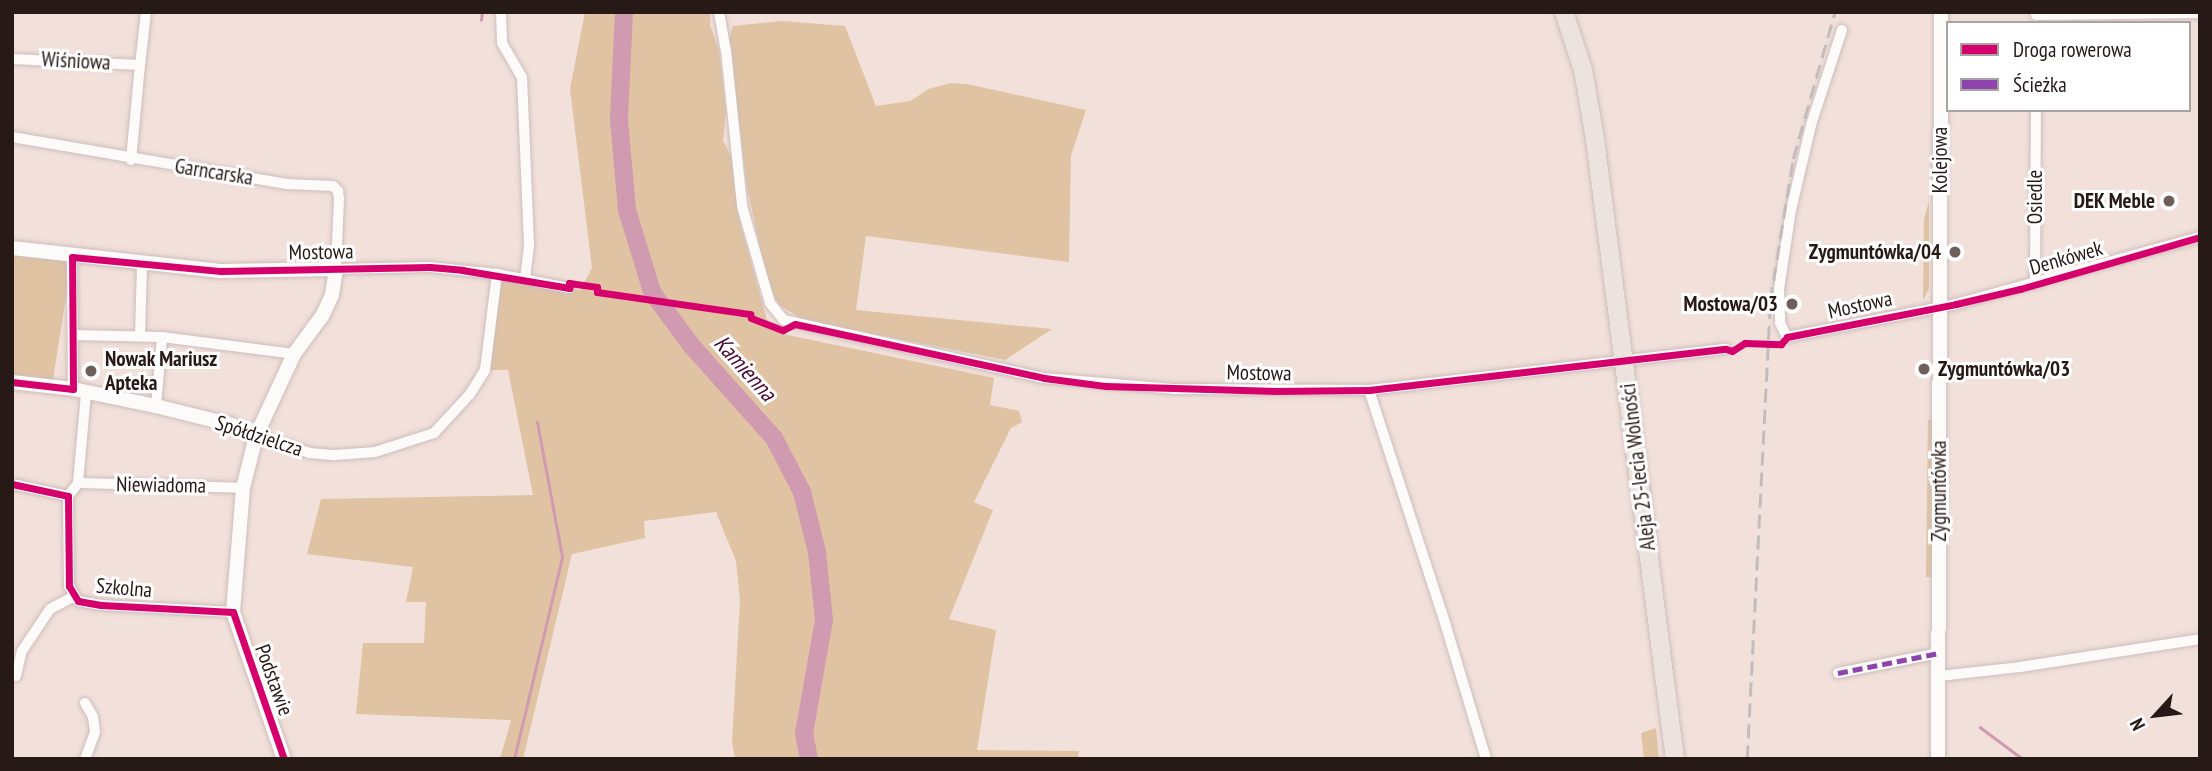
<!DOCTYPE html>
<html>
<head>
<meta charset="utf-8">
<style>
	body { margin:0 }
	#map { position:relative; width:2212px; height:771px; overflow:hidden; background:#f2e0db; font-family:"PT Sans Narrow",sans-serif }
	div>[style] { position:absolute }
	.green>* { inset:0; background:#e0c3a3; transform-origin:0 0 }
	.stream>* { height:2.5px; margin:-1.25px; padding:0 1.25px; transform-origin:1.25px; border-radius:1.25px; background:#d09ab1 }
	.river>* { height:18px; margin:-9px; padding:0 9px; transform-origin:9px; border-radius:9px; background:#d09ab1 }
	.roads { filter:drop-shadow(0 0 2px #cdbeba) drop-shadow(0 0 2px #cdbeba) }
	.minor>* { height:10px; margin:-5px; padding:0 5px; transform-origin:5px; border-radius:5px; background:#fdfafa }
	.tertiary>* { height:14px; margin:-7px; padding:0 7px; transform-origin:7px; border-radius:7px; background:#fdfafa }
	.primary>* { height:18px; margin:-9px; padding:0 9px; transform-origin:9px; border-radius:9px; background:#ece3de }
	.rail>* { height:2.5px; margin-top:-1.25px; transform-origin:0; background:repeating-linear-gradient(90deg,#c2bdbc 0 14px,transparent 0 21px) }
	.quiet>* { height:5px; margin-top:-2.5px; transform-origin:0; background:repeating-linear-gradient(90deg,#8e44ad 0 10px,transparent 0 15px) }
	.cycleway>* { height:7px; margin:-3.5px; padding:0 3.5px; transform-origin:3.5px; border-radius:3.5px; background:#d6006c }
	.dots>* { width:19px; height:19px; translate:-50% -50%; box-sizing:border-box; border:4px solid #fff; border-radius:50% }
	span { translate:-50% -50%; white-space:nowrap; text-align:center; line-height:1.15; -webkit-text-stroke:6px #fff; paint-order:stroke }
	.street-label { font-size:21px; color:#271916 }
	.poi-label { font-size:21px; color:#271916; font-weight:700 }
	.right { translate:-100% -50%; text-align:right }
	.left { translate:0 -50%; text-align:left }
	.water-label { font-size:23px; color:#4b0b31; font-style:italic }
	.frame { position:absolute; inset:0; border:14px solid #271916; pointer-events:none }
	.legend { position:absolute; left:1946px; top:21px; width:245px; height:91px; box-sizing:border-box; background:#fff; border:2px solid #a9a3a2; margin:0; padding:9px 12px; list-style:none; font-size:21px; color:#271916 }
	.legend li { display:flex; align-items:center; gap:14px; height:35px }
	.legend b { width:35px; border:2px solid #a9a3a2 }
	.north { position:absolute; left:2121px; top:680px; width:70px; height:70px; -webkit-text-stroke:5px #fff; paint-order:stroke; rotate:243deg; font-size:19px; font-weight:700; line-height:28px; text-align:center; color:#271916 }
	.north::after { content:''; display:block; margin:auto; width:24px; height:32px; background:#271916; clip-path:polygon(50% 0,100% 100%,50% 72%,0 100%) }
</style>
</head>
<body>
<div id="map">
	<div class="green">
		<div style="clip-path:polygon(585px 12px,710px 12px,710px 25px,719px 50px,726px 111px,723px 141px,731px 156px,739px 219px,767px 320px,778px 325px,783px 334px,994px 378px,990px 405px,1019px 411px,1022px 422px,1011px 428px,974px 502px,993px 510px,949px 619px,996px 630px,977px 750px,1079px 751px,1078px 759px,735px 759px,732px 742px,740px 600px,736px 561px,716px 512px,644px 521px,645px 538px,572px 554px,523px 759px,500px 759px,511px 720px,356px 714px,363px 643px,424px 643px,426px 602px,406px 602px,413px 567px,307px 554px,321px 499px,533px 495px,508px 370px,485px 370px,497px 274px,580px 290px,592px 268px,570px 89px)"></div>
		<div style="clip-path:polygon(782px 21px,845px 26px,876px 106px,910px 101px,929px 89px,950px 83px,967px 84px,1086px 110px,1071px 156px,1069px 262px,866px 236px,856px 310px,1052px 329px,1005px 360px,804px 320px,779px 305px,767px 281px,747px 187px,729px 38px,733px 26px)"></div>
		<div style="clip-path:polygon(1929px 201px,1929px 289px,1923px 300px,1924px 219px)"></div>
		<div style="left:12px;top:248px;width:61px;height:134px;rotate:9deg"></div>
		<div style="clip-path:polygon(1933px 419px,1933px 576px,1931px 577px,1926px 577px,1928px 420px)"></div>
		<div style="clip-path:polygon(1656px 728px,1659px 759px,1644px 759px,1641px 733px)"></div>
	</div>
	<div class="stream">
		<div style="left:481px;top:20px;width:8px;rotate:-83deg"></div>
		<div style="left:1980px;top:727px;width:54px;rotate:36.7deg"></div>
		<div style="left:514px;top:759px;width:208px;rotate:-76.6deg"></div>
		<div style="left:562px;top:557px;width:137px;rotate:-100.5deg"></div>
	</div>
	<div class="river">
		<div style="left:624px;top:12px;width:108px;rotate:92.7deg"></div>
		<div style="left:619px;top:120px;width:90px;rotate:84.9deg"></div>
		<div style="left:627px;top:210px;width:86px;rotate:73deg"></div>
		<div style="left:652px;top:292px;width:66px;rotate:53.7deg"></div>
		<div style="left:691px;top:345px;width:125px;rotate:48.3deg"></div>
		<div style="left:774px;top:438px;width:61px;rotate:62.6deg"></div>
		<div style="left:802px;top:492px;width:62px;rotate:76deg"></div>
		<div style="left:817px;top:552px;width:68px;rotate:84.1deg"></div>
		<div style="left:824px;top:620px;width:115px;rotate:100deg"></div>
		<div style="left:804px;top:733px;width:26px;rotate:79deg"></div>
	</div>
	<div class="roads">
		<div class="minor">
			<div style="left:501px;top:12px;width:31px;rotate:88deg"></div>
			<div style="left:502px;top:43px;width:39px;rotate:60deg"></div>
			<div style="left:522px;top:77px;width:169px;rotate:87.6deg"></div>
			<div style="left:529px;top:246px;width:32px;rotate:97deg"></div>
			<div style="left:719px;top:12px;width:39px;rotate:80deg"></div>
			<div style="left:726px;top:50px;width:157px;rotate:84.1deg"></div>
			<div style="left:742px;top:206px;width:101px;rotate:73.9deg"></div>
			<div style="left:770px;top:303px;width:22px;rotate:51deg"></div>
			<div style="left:784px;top:320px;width:266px;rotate:12.6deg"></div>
			<div style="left:1044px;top:378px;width:130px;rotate:4.8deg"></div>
			<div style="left:1174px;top:389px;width:195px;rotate:0.3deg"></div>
			<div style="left:1369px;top:390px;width:359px;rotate:-6.6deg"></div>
			<div style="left:2036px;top:15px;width:164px;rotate:-0.7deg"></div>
			<div style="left:1842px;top:30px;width:100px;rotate:108.1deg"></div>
			<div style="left:1811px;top:125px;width:87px;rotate:103.2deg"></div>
			<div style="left:1791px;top:210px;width:80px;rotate:98.6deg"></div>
			<div style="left:1779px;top:289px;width:34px;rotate:88deg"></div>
			<div style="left:1780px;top:323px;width:16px;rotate:63deg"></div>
			<div style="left:1787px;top:337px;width:172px;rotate:-11deg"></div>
			<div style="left:1956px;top:304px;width:253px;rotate:-15.4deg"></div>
			<div style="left:12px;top:59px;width:128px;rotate:2.7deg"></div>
			<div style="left:140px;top:65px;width:53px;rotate:-83.5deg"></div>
			<div style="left:12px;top:137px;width:279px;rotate:9.7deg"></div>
			<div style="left:287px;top:184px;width:46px;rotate:2.5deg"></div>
			<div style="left:333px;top:186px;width:7px;rotate:45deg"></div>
			<div style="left:338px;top:191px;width:8px;rotate:83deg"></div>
			<div style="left:339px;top:199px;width:70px;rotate:92.5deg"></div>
			<div style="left:336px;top:269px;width:94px;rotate:-1.2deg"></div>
			<div style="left:430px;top:267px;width:67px;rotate:6deg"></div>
			<div style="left:497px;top:274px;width:73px;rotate:11deg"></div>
			<div style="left:131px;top:160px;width:95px;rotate:-84.6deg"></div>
			<div style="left:72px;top:257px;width:132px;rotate:89.6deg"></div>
			<div style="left:2035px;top:284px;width:174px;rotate:-89.7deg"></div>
			<div style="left:73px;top:335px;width:89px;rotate:1.3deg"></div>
			<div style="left:162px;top:337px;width:133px;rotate:7.3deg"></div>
			<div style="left:140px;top:336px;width:73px;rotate:-88.4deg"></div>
			<div style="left:1369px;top:390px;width:245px;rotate:71.9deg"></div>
			<div style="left:1445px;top:623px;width:142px;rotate:73.2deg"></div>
			<div style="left:156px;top:406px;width:69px;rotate:-85deg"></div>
			<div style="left:256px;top:436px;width:57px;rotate:17.5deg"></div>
			<div style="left:310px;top:453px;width:25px;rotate:5deg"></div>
			<div style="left:335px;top:455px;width:40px;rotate:-4.3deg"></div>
			<div style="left:375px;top:452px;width:62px;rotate:-17.9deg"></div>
			<div style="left:434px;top:433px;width:53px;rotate:-47.3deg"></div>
			<div style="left:470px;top:394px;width:28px;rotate:-58deg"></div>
			<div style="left:485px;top:370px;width:97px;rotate:-82.9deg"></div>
			<div style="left:78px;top:483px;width:90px;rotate:-84.9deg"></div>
			<div style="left:12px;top:484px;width:57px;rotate:12.1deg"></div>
			<div style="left:68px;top:496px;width:90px;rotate:89.4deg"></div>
			<div style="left:69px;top:586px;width:17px;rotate:59deg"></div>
			<div style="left:78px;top:601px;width:23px;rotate:10deg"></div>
			<div style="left:101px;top:605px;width:132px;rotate:3deg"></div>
			<div style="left:68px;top:496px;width:16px;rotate:-52deg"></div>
			<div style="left:78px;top:483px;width:165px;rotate:1.7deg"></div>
			<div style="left:1838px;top:673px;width:103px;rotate:-11.2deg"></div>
			<div style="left:16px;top:676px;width:26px;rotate:-77deg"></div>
			<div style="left:22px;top:651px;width:50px;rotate:-56.3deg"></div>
			<div style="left:50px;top:609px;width:27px;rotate:-28deg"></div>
			<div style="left:1939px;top:676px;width:81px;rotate:-6.3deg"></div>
			<div style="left:2020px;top:667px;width:182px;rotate:-8.8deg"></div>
			<div style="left:85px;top:703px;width:16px;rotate:60deg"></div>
			<div style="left:93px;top:717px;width:15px;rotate:82deg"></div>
			<div style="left:95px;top:732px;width:29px;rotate:110deg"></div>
		</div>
		<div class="tertiary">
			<div style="left:12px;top:248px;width:210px;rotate:6.3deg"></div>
			<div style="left:221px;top:271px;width:115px;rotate:-1deg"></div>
			<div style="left:336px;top:269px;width:26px;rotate:99deg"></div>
			<div style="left:332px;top:295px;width:23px;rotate:115deg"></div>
			<div style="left:322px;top:316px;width:47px;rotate:126.4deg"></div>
			<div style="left:294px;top:354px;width:90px;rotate:114.9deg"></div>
			<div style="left:256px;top:436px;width:54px;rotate:104deg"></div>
			<div style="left:243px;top:488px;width:124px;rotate:94.6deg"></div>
			<div style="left:233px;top:612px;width:156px;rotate:70.9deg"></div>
			<div style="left:12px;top:382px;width:61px;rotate:6.5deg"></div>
			<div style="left:73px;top:389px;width:85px;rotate:11.6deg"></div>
			<div style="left:156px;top:406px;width:78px;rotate:14deg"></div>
			<div style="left:232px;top:425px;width:26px;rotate:25deg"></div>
			<div style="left:1938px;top:759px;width:747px;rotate:-89.77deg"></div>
		</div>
		<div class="primary">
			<div style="left:1564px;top:12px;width:61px;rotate:71.9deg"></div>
			<div style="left:1583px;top:70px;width:70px;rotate:80.1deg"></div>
			<div style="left:1595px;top:139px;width:625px;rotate:82.65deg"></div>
		</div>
	</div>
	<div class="rail">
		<div style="left:1747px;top:759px;width:459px;rotate:-87.1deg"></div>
		<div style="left:1770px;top:301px;width:144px;rotate:-80.8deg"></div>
		<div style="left:1793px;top:159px;width:153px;rotate:-74.1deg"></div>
	</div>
	<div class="quiet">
		<div style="left:1838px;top:673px;width:103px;rotate:-11.2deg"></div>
	</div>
	<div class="cycleway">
		<div style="left:12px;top:382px;width:61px;rotate:6.5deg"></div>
		<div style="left:73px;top:389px;width:132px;rotate:-90.4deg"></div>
		<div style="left:72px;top:257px;width:150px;rotate:5.4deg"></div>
		<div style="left:221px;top:271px;width:209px;rotate:-1.1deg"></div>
		<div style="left:430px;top:267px;width:32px;rotate:5deg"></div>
		<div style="left:462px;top:270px;width:109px;rotate:9.5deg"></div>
		<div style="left:569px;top:288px;width:5px;rotate:-90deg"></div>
		<div style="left:569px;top:283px;width:28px;rotate:8deg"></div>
		<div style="left:597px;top:287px;width:5px;rotate:90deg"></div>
		<div style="left:597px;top:292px;width:155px;rotate:8.2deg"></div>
		<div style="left:750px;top:314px;width:4px;rotate:76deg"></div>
		<div style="left:751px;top:318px;width:34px;rotate:21deg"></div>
		<div style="left:783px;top:330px;width:13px;rotate:-27deg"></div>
		<div style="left:795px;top:324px;width:255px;rotate:12.2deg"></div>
		<div style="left:1044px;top:378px;width:63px;rotate:7.4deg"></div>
		<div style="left:1106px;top:386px;width:170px;rotate:1.7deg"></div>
		<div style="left:1276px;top:391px;width:93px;rotate:-0.6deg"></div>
		<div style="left:1369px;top:390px;width:359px;rotate:-6.6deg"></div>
		<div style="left:1726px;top:349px;width:6px;rotate:18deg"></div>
		<div style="left:1732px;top:351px;width:15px;rotate:-32deg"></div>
		<div style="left:1745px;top:343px;width:36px;rotate:2deg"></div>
		<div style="left:1781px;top:344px;width:9px;rotate:-49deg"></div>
		<div style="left:1787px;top:337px;width:172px;rotate:-11deg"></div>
		<div style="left:1956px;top:304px;width:66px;rotate:-13.2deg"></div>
		<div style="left:2020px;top:289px;width:187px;rotate:-16.1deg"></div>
		<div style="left:12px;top:484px;width:57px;rotate:12.1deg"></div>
		<div style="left:68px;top:496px;width:90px;rotate:89.4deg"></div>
		<div style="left:69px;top:586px;width:17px;rotate:59deg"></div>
		<div style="left:78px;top:601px;width:23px;rotate:10deg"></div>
		<div style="left:101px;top:605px;width:132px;rotate:3deg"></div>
		<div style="left:233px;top:612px;width:156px;rotate:70.9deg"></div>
	</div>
	<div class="dots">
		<div style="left:2169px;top:201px;background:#6e5f5b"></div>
		<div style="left:1955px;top:252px;background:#6e5f5b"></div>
		<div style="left:1792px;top:304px;background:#6e5f5b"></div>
		<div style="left:1924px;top:369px;background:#6e5f5b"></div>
		<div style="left:91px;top:371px;background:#6e5f5b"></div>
	</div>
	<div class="street-label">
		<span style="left:76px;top:61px;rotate:3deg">Wiśniowa</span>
		<span style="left:1940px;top:160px;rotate:-90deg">Kolejowa</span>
		<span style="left:214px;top:172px;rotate:9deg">Garncarska</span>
		<span style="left:2035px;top:197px;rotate:-90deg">Osiedle</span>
		<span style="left:321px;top:252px;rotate:-1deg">Mostowa</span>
		<span style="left:2066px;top:258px;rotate:-16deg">Denkówek</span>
		<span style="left:1860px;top:305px;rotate:-12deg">Mostowa</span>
		<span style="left:1259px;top:373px;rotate:1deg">Mostowa</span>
		<span style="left:259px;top:436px;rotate:18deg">Spółdzielcza</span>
		<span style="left:1638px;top:467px;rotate:-97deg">Aleja 25-lecia Wolności</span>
		<span style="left:161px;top:485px;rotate:1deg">Niewiadoma</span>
		<span style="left:1939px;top:491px;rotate:-90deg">Zygmuntówka</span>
		<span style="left:124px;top:588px;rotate:5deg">Szkolna</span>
		<span style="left:274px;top:680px;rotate:70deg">Podstawie</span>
	</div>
	<div class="poi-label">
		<span class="right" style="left:2155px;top:201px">DEK Meble</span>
		<span class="right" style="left:1941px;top:252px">Zygmuntówka/04</span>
		<span class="right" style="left:1778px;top:304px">Mostowa/03</span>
		<span class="left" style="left:105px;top:371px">Nowak Mariusz<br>Apteka</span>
		<span class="left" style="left:1938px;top:369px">Zygmuntówka/03</span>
	</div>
	<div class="water-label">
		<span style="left:745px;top:368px;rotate:48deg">Kamienna</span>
	</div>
	<div class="frame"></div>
	<ul class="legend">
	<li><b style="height:9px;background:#d6006c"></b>Droga rowerowa</li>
	<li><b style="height:9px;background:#8e44ad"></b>Ścieżka</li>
	</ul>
	<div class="north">N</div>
</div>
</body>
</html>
